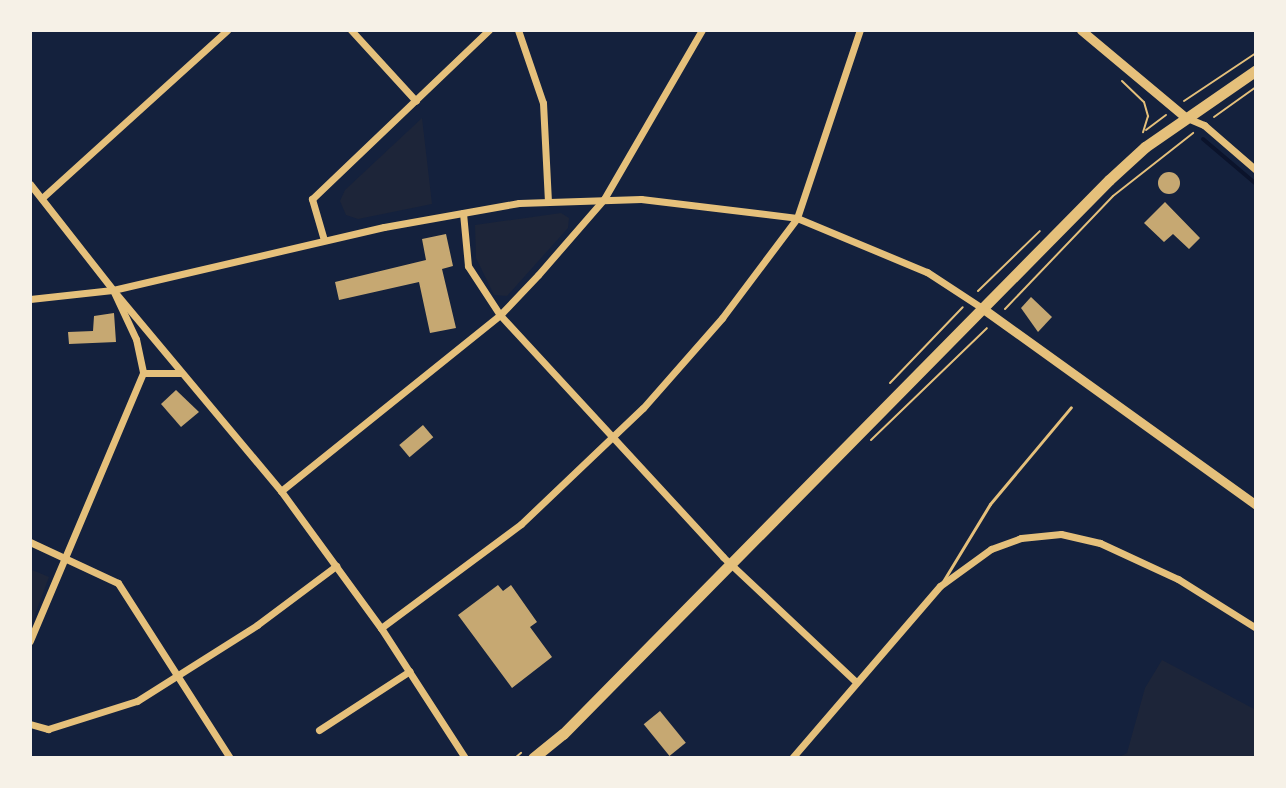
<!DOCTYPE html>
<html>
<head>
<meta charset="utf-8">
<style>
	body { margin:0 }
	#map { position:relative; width:1286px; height:788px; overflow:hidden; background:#14213d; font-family:Signika,sans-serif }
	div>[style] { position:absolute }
	.green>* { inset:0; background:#1d2539 }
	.stream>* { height:4px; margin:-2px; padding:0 2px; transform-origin:2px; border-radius:2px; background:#0b132b }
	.building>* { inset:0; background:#c6a872; transform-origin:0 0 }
	.round { border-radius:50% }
	.path>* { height:2px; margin:-1px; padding:0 1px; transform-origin:1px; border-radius:1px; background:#e5c07b }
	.service>* { height:3px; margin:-1.5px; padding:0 1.5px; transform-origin:1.5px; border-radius:1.5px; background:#e5c07b }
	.minor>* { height:7px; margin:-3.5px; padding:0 3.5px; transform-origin:3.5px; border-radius:3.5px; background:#e5c07b }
	.tertiary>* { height:9px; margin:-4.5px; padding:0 4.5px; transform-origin:4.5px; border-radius:4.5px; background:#e5c07b }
	.primary>* { height:11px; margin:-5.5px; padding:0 5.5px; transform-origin:5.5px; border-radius:5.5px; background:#e5c07b }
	span { translate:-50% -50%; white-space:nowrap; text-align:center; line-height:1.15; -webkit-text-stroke:8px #f6f1e7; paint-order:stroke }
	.frame { position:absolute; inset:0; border:32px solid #f6f1e7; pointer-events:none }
</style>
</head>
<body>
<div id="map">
	<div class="green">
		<div style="clip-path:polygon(422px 118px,432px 204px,358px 219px,346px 215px,340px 201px,345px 190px)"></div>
		<div style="clip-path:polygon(561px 213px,569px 218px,568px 228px,507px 296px,494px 295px,476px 258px,475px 225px)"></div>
		<div style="clip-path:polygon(30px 569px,49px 577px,30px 628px)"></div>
		<div style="clip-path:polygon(1162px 660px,1256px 710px,1256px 758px,1117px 758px,1127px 753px,1145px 688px)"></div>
	</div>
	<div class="stream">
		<div style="left:1203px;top:139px;width:70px;rotate:40.3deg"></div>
	</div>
	<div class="building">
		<div class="round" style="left:1158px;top:172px;width:22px;height:22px"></div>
		<div style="clip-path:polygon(1165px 202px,1200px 238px,1189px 249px,1173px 234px,1164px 242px,1144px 223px)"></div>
		<div style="clip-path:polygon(446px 234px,453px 266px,442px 269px,456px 328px,430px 333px,419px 282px,339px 300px,335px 282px,426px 260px,422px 239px)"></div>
		<div style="clip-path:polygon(1031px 297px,1052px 317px,1038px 332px,1021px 308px)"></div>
		<div style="clip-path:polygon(114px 313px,116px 342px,69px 344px,68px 332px,93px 331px,94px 316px)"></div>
		<div style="clip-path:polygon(176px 390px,199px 412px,181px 427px,161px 404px)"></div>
		<div style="left:423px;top:425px;width:16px;height:31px;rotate:50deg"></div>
		<div style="clip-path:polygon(498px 585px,503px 591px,511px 585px,537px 622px,530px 627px,552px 657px,512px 688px,458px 615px)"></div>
		<div style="left:660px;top:711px;width:41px;height:21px;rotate:51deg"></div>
	</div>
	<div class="path">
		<div style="left:1122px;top:81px;width:30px;rotate:44deg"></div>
		<div style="left:1144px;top:102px;width:15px;rotate:74deg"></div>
		<div style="left:1148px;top:116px;width:17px;rotate:107deg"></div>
		<div style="left:1184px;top:101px;width:87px;rotate:-33.7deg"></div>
		<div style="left:1214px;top:117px;width:52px;rotate:-35.5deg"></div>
		<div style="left:1146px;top:130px;width:25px;rotate:-37deg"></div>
		<div style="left:978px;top:291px;width:86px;rotate:-44.1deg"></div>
		<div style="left:1005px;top:309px;width:156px;rotate:-46.3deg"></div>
		<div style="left:1113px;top:196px;width:102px;rotate:-38.2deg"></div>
		<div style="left:890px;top:383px;width:105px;rotate:-46.2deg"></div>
		<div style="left:871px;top:440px;width:161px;rotate:-44deg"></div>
		<div style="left:515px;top:758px;width:8px;rotate:-40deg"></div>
	</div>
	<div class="service">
		<div style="left:942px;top:583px;width:92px;rotate:-58.7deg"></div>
		<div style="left:990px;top:504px;width:126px;rotate:-50.1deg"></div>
	</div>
	<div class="minor">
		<div style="left:351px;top:30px;width:96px;rotate:47.5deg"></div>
		<div style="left:518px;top:30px;width:77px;rotate:71.1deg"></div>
		<div style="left:543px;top:103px;width:99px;rotate:87.1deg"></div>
		<div style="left:1185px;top:117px;width:21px;rotate:23deg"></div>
		<div style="left:1204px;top:125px;width:69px;rotate:40.9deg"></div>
		<div style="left:30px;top:184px;width:135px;rotate:51.9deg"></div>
		<div style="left:113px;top:290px;width:54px;rotate:64.9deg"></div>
		<div style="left:136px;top:339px;width:35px;rotate:78deg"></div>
		<div style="left:143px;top:373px;width:291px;rotate:112.9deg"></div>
		<div style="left:42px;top:198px;width:250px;rotate:-42.2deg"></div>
		<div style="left:463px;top:213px;width:53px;rotate:84.6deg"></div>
		<div style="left:468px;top:266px;width:59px;rotate:56.9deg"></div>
		<div style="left:500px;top:315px;width:329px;rotate:47.3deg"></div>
		<div style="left:723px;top:557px;width:180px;rotate:43.2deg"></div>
		<div style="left:324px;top:240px;width:43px;rotate:-106.3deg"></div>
		<div style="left:312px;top:199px;width:245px;rotate:-43.7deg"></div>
		<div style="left:113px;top:290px;width:262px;rotate:50.1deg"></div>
		<div style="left:281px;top:491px;width:170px;rotate:53.9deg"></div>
		<div style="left:381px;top:628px;width:155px;rotate:57.1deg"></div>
		<div style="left:30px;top:299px;width:83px;rotate:-6.2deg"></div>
		<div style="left:113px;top:290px;width:278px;rotate:-13.1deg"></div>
		<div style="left:384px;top:227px;width:137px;rotate:-10.1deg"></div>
		<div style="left:519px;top:203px;width:122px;rotate:-1.9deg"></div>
		<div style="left:641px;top:199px;width:157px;rotate:6.9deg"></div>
		<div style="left:797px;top:218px;width:141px;rotate:22.6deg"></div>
		<div style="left:927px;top:272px;width:66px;rotate:33.2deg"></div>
		<div style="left:143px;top:373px;width:37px"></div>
		<div style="left:281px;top:491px;width:281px;rotate:-38.8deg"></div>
		<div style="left:500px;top:315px;width:55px;rotate:-46.5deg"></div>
		<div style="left:538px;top:275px;width:101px;rotate:-49deg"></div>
		<div style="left:604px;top:199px;width:195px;rotate:-59.9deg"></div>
		<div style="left:30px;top:542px;width:97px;rotate:25deg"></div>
		<div style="left:118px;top:583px;width:208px;rotate:57.4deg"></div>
		<div style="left:381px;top:628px;width:174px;rotate:-36.6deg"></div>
		<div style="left:521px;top:524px;width:168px;rotate:-43.6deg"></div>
		<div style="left:643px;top:408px;width:120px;rotate:-48.7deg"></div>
		<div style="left:722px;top:318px;width:125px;rotate:-53.1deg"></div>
		<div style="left:797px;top:218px;width:198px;rotate:-71.5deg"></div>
		<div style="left:30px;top:724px;width:19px;rotate:16deg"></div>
		<div style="left:48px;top:729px;width:93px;rotate:-17.5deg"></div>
		<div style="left:137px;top:701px;width:142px;rotate:-32.3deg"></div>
		<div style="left:257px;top:625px;width:99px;rotate:-36.8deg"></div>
		<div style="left:319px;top:730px;width:108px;rotate:-33deg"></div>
		<div style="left:792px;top:758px;width:227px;rotate:-49.3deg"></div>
		<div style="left:940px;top:586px;width:63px;rotate:-36deg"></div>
		<div style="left:991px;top:549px;width:32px;rotate:-20deg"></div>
		<div style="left:1021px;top:538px;width:40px;rotate:-5.7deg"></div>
		<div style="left:1061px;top:534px;width:40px;rotate:13deg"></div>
		<div style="left:1100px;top:543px;width:86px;rotate:24.8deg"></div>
		<div style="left:1178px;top:579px;width:92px;rotate:32.1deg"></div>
	</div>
	<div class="tertiary">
		<div style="left:1081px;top:30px;width:136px;rotate:39.9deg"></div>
		<div style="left:982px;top:308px;width:337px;rotate:35.7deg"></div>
	</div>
	<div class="primary">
		<div style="left:533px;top:758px;width:38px;rotate:-39deg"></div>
		<div style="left:563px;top:734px;width:778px;rotate:-45.42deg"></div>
		<div style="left:1109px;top:180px;width:49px;rotate:-42.5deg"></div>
		<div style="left:1145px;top:147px;width:135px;rotate:-34.7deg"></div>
	</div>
	<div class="frame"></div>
</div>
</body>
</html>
